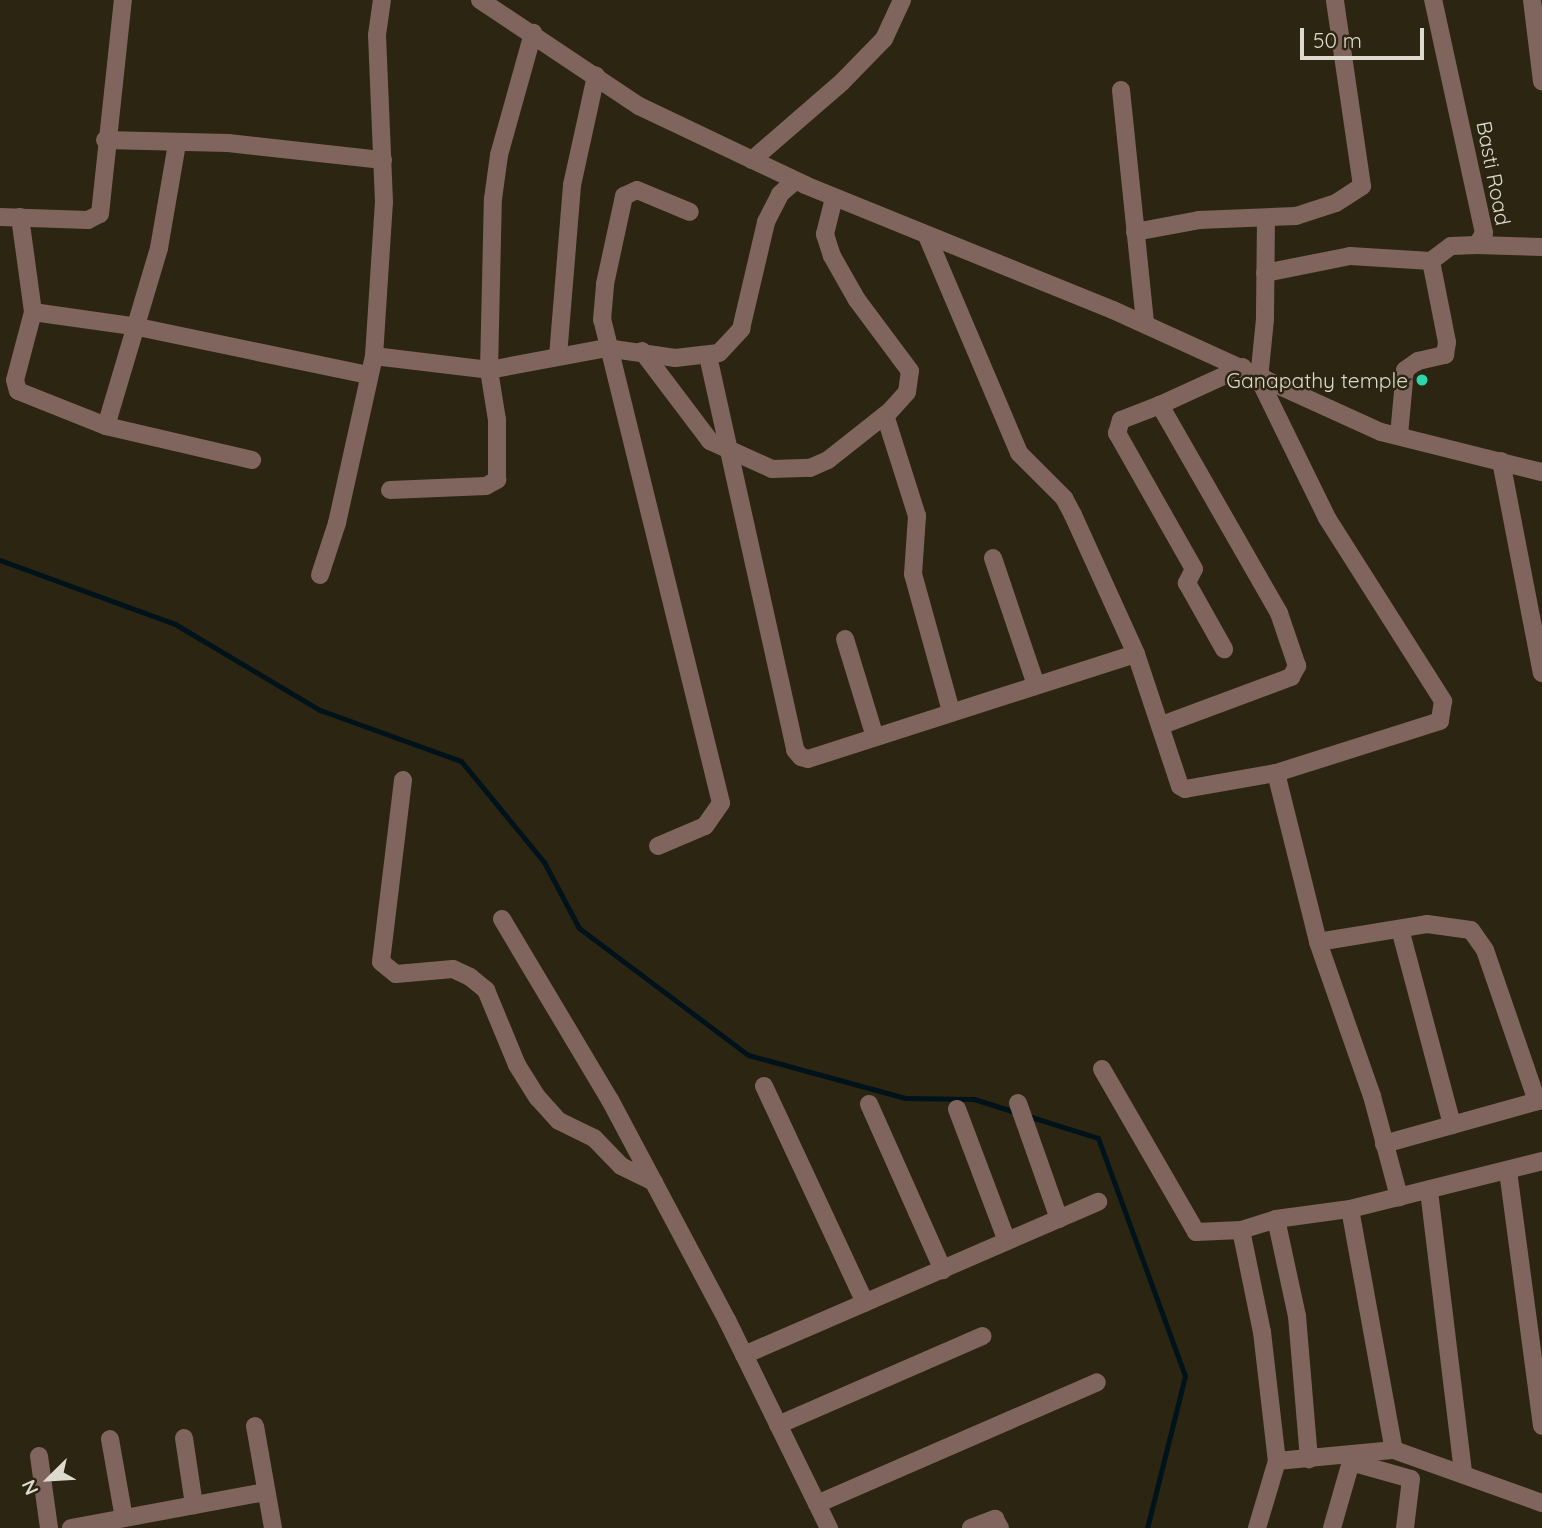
<!DOCTYPE html>
<html>
<head>
<meta charset="utf-8">
<style>
	body { margin:0 }
	#map { position:relative; width:1542px; height:1528px; overflow:hidden; background:#2c2511; font-family:Quicksand,sans-serif }
	div>[style] { position:absolute }
	.stream>* { height:5px; margin:-2.5px; padding:0 2.5px; transform-origin:2.5px; border-radius:2.5px; background:#00131a }
	.minor>* { height:18px; margin:-9px; padding:0 9px; transform-origin:9px; border-radius:9px; background:#80645e }
	.dots>* { width:19px; height:19px; translate:-50% -50%; box-sizing:border-box; border:4px solid #2c2511; border-radius:50% }
	span { translate:-50% -50%; white-space:nowrap; text-align:center; line-height:1.15; -webkit-text-stroke:5px #2c2511; paint-order:stroke }
	.street-label { font-size:21px; color:#ded9cd }
	.poi-label { font-size:21px; color:#ded9cd }
	.right { translate:-100% -50%; text-align:right }
	.north { position:absolute; left:14px; top:1444px; width:70px; height:70px; -webkit-text-stroke:5px #2c2511; paint-order:stroke; rotate:246deg; font-size:19px; font-weight:700; line-height:28px; text-align:center; color:#ded9cd }
	.north::after { content:''; display:block; margin:auto; width:24px; height:32px; background:#ded9cd; clip-path:polygon(50% 0,100% 100%,50% 72%,0 100%) }
	.scale { position:absolute; left:1300px; top:28px; width:124px; height:32px; box-sizing:border-box; border:4px solid #ded9cd; border-top:0; padding-left:9px; font-size:21px; line-height:24px; white-space:nowrap; color:#ded9cd; -webkit-text-stroke:5px #2c2511; paint-order:stroke }
</style>
</head>
<body>
<div id="map">
	<div class="stream">
		<div style="left:0;top:560px;width:186px;rotate:20.1deg"></div>
		<div style="left:175px;top:624px;width:169px;rotate:30.7deg"></div>
		<div style="left:320px;top:710px;width:150px;rotate:19.9deg"></div>
		<div style="left:461px;top:761px;width:131px;rotate:50.6deg"></div>
		<div style="left:544px;top:862px;width:75px;rotate:62.1deg"></div>
		<div style="left:579px;top:928px;width:211px;rotate:36.9deg"></div>
		<div style="left:748px;top:1055px;width:163px;rotate:15.3deg"></div>
		<div style="left:905px;top:1098px;width:69px;rotate:0.8deg"></div>
		<div style="left:974px;top:1099px;width:43px;rotate:17.6deg"></div>
		<div style="left:1028px;top:1116px;width:73px;rotate:17.4deg"></div>
		<div style="left:1098px;top:1138px;width:253px;rotate:69.9deg"></div>
		<div style="left:1185px;top:1376px;width:157px;rotate:104deg"></div>
	</div>
	<div class="minor">
		<div style="left:480px;top:0;width:191px;rotate:33.7deg"></div>
		<div style="left:639px;top:106px;width:184px;rotate:25.4deg"></div>
		<div style="left:805px;top:185px;width:332px;rotate:22.1deg"></div>
		<div style="left:1113px;top:310px;width:294px;rotate:24.5deg"></div>
		<div style="left:1381px;top:432px;width:166px;rotate:14deg"></div>
		<div style="left:1532px;top:0;width:82px;rotate:83deg"></div>
		<div style="left:1121px;top:90px;width:235px;rotate:84.1deg"></div>
		<div style="left:105px;top:140px;width:123px;rotate:1.4deg"></div>
		<div style="left:228px;top:143px;width:156px;rotate:6.3deg"></div>
		<div style="left:752px;top:160px;width:119px;rotate:-40.9deg"></div>
		<div style="left:842px;top:82px;width:60px;rotate:-45.7deg"></div>
		<div style="left:884px;top:39px;width:43px;rotate:-65.2deg"></div>
		<div style="left:0;top:217px;width:88px;rotate:2deg"></div>
		<div style="left:88px;top:220px;width:13px;rotate:-27deg"></div>
		<div style="left:100px;top:214px;width:215px;rotate:-83.9deg"></div>
		<div style="left:20px;top:217px;width:96px;rotate:82.2deg"></div>
		<div style="left:33px;top:312px;width:70px;rotate:104.8deg"></div>
		<div style="left:15px;top:380px;width:11px;rotate:75deg"></div>
		<div style="left:18px;top:391px;width:95px;rotate:21.7deg"></div>
		<div style="left:106px;top:426px;width:150px;rotate:13.1deg"></div>
		<div style="left:1266px;top:218px;width:101px;rotate:90.6deg"></div>
		<div style="left:1265px;top:319px;width:60px;rotate:95.7deg"></div>
		<div style="left:1259px;top:379px;width:155px;rotate:63.9deg"></div>
		<div style="left:1327px;top:518px;width:217px;rotate:57.6deg"></div>
		<div style="left:1443px;top:701px;width:20px;rotate:99deg"></div>
		<div style="left:1440px;top:721px;width:172px;rotate:162.4deg"></div>
		<div style="left:1276px;top:773px;width:174px;rotate:76deg"></div>
		<div style="left:1318px;top:942px;width:163px;rotate:70.7deg"></div>
		<div style="left:1372px;top:1096px;width:105px;rotate:75deg"></div>
		<div style="left:1135px;top:232px;width:65px;rotate:-10.6deg"></div>
		<div style="left:1199px;top:220px;width:97px;rotate:-2.4deg"></div>
		<div style="left:1296px;top:216px;width:42px;rotate:-18deg"></div>
		<div style="left:1336px;top:203px;width:31px;rotate:-33deg"></div>
		<div style="left:1362px;top:186px;width:188px;rotate:-98.3deg"></div>
		<div style="left:927px;top:236px;width:236px;rotate:67deg"></div>
		<div style="left:1019px;top:453px;width:64px;rotate:45deg"></div>
		<div style="left:1064px;top:498px;width:19px;rotate:62deg"></div>
		<div style="left:1073px;top:515px;width:153px;rotate:65.6deg"></div>
		<div style="left:1136px;top:654px;width:139px;rotate:71.6deg"></div>
		<div style="left:1180px;top:786px;width:6px;rotate:31deg"></div>
		<div style="left:1185px;top:789px;width:92px;rotate:-10deg"></div>
		<div style="left:1477px;top:245px;width:65px;rotate:1.8deg"></div>
		<div style="left:1265px;top:273px;width:87px;rotate:-11.3deg"></div>
		<div style="left:1350px;top:256px;width:81px;rotate:3.5deg"></div>
		<div style="left:33px;top:312px;width:106px;rotate:8.1deg"></div>
		<div style="left:138px;top:327px;width:235px;rotate:11.8deg"></div>
		<div style="left:642px;top:351px;width:113px;rotate:52.9deg"></div>
		<div style="left:710px;top:441px;width:68px;rotate:24.3deg"></div>
		<div style="left:772px;top:469px;width:38px;rotate:-2deg"></div>
		<div style="left:810px;top:468px;width:20px;rotate:-24deg"></div>
		<div style="left:828px;top:460px;width:79px;rotate:-38.3deg"></div>
		<div style="left:890px;top:411px;width:25px;rotate:-48deg"></div>
		<div style="left:907px;top:392px;width:21px;rotate:-82deg"></div>
		<div style="left:910px;top:371px;width:89px;rotate:-126.7deg"></div>
		<div style="left:857px;top:300px;width:51px;rotate:-119.6deg"></div>
		<div style="left:832px;top:256px;width:23px;rotate:-108deg"></div>
		<div style="left:825px;top:234px;width:38px;rotate:-76deg"></div>
		<div style="left:374px;top:356px;width:116px;rotate:6.9deg"></div>
		<div style="left:489px;top:370px;width:119px;rotate:-10.6deg"></div>
		<div style="left:606px;top:348px;width:70px;rotate:8.2deg"></div>
		<div style="left:675px;top:358px;width:44px;rotate:-6.5deg"></div>
		<div style="left:719px;top:353px;width:33px;rotate:-47deg"></div>
		<div style="left:741px;top:329px;width:110px;rotate:-76.8deg"></div>
		<div style="left:766px;top:222px;width:31px;rotate:-63deg"></div>
		<div style="left:780px;top:194px;width:20px;rotate:-41deg"></div>
		<div style="left:558px;top:356px;width:172px;rotate:-85.3deg"></div>
		<div style="left:572px;top:185px;width:112px;rotate:-77.6deg"></div>
		<div style="left:708px;top:356px;width:403px;rotate:77.5deg"></div>
		<div style="left:795px;top:750px;width:9px;rotate:49deg"></div>
		<div style="left:801px;top:757px;width:7px;rotate:16deg"></div>
		<div style="left:808px;top:759px;width:344px;rotate:-17.8deg"></div>
		<div style="left:1160px;top:405px;width:42px;rotate:159deg"></div>
		<div style="left:1121px;top:420px;width:14px;rotate:107deg"></div>
		<div style="left:1117px;top:433px;width:156px;rotate:60.5deg"></div>
		<div style="left:1194px;top:569px;width:16px;rotate:117deg"></div>
		<div style="left:1187px;top:583px;width:76px;rotate:60.7deg"></div>
		<div style="left:885px;top:415px;width:106px;rotate:72.4deg"></div>
		<div style="left:917px;top:516px;width:58px;rotate:93.9deg"></div>
		<div style="left:913px;top:574px;width:142px;rotate:74.5deg"></div>
		<div style="left:106px;top:426px;width:186px;rotate:-73.4deg"></div>
		<div style="left:159px;top:248px;width:106px;rotate:-80.2deg"></div>
		<div style="left:1399px;top:435px;width:65px;rotate:-84.7deg"></div>
		<div style="left:1405px;top:370px;width:16px;rotate:-35deg"></div>
		<div style="left:1418px;top:361px;width:28px;rotate:-13deg"></div>
		<div style="left:1445px;top:355px;width:13px;rotate:-81deg"></div>
		<div style="left:1447px;top:342px;width:83px;rotate:-101.2deg"></div>
		<div style="left:1431px;top:261px;width:25px;rotate:-37deg"></div>
		<div style="left:1451px;top:246px;width:26px;rotate:-2deg"></div>
		<div style="left:1477px;top:245px;width:14px;rotate:-60deg"></div>
		<div style="left:1484px;top:233px;width:239px;rotate:-102.3deg"></div>
		<div style="left:1501px;top:461px;width:216px;rotate:79.1deg"></div>
		<div style="left:390px;top:490px;width:96px;rotate:-2.4deg"></div>
		<div style="left:486px;top:486px;width:13px;rotate:-29deg"></div>
		<div style="left:497px;top:480px;width:60px;rotate:-90deg"></div>
		<div style="left:497px;top:420px;width:51px;rotate:-99.1deg"></div>
		<div style="left:489px;top:370px;width:171px;rotate:-88.7deg"></div>
		<div style="left:493px;top:199px;width:44px;rotate:-82.2deg"></div>
		<div style="left:499px;top:155px;width:127px;rotate:-74.4deg"></div>
		<div style="left:993px;top:558px;width:134px;rotate:71.3deg"></div>
		<div style="left:320px;top:575px;width:55px;rotate:-71.9deg"></div>
		<div style="left:337px;top:523px;width:171px;rotate:-77.5deg"></div>
		<div style="left:374px;top:356px;width:154px;rotate:-86.3deg"></div>
		<div style="left:384px;top:202px;width:167px;rotate:-92.4deg"></div>
		<div style="left:377px;top:35px;width:35px;rotate:-82deg"></div>
		<div style="left:845px;top:639px;width:99px;rotate:73deg"></div>
		<div style="left:1162px;top:725px;width:138px;rotate:-20.4deg"></div>
		<div style="left:1291px;top:677px;width:13px;rotate:-61deg"></div>
		<div style="left:1297px;top:666px;width:56px;rotate:-108.8deg"></div>
		<div style="left:1279px;top:613px;width:240px;rotate:-119.8deg"></div>
		<div style="left:1160px;top:405px;width:91px;rotate:-24.6deg"></div>
		<div style="left:403px;top:780px;width:183px;rotate:96.9deg"></div>
		<div style="left:381px;top:962px;width:19px;rotate:39deg"></div>
		<div style="left:396px;top:974px;width:57px;rotate:-5deg"></div>
		<div style="left:453px;top:969px;width:19px;rotate:25deg"></div>
		<div style="left:470px;top:977px;width:21px;rotate:39deg"></div>
		<div style="left:486px;top:990px;width:81px;rotate:67.5deg"></div>
		<div style="left:517px;top:1065px;width:39px;rotate:58deg"></div>
		<div style="left:538px;top:1098px;width:31px;rotate:48deg"></div>
		<div style="left:559px;top:1121px;width:39px;rotate:26deg"></div>
		<div style="left:594px;top:1138px;width:39px;rotate:46deg"></div>
		<div style="left:621px;top:1166px;width:37px;rotate:26deg"></div>
		<div style="left:658px;top:846px;width:51px;rotate:-23.1deg"></div>
		<div style="left:705px;top:826px;width:28px;rotate:-55deg"></div>
		<div style="left:721px;top:803px;width:497px;rotate:-103.8deg"></div>
		<div style="left:602px;top:320px;width:36px;rotate:-85deg"></div>
		<div style="left:605px;top:284px;width:90px;rotate:-77.8deg"></div>
		<div style="left:624px;top:196px;width:14px;rotate:-25deg"></div>
		<div style="left:637px;top:190px;width:57px;rotate:22.5deg"></div>
		<div style="left:502px;top:919px;width:211px;rotate:59.2deg"></div>
		<div style="left:610px;top:1100px;width:249px;rotate:62deg"></div>
		<div style="left:727px;top:1320px;width:232px;rotate:63.9deg"></div>
		<div style="left:1400px;top:929px;width:203px;rotate:75.1deg"></div>
		<div style="left:1318px;top:942px;width:110px;rotate:-9.4deg"></div>
		<div style="left:1427px;top:924px;width:44px;rotate:7.8deg"></div>
		<div style="left:1471px;top:930px;width:24px;rotate:55deg"></div>
		<div style="left:1485px;top:950px;width:160px;rotate:71deg"></div>
		<div style="left:1102px;top:1069px;width:188px;rotate:60deg"></div>
		<div style="left:1196px;top:1232px;width:45px;rotate:-2.5deg"></div>
		<div style="left:1241px;top:1230px;width:104px;rotate:78.4deg"></div>
		<div style="left:1262px;top:1332px;width:130px;rotate:83.4deg"></div>
		<div style="left:1277px;top:1461px;width:118px;rotate:-5.4deg"></div>
		<div style="left:1394px;top:1450px;width:157px;rotate:19.7deg"></div>
		<div style="left:764px;top:1086px;width:239px;rotate:65deg"></div>
		<div style="left:1018px;top:1103px;width:123px;rotate:70.5deg"></div>
		<div style="left:869px;top:1104px;width:182px;rotate:66deg"></div>
		<div style="left:957px;top:1109px;width:141px;rotate:69.3deg"></div>
		<div style="left:1384px;top:1144px;width:164px;rotate:-15.6deg"></div>
		<div style="left:1508px;top:1171px;width:257px;rotate:82.4deg"></div>
		<div style="left:1429px;top:1191px;width:283px;rotate:83.1deg"></div>
		<div style="left:1350px;top:1209px;width:198px;rotate:-14deg"></div>
		<div style="left:1276px;top:1219px;width:75px;rotate:-7.7deg"></div>
		<div style="left:1350px;top:1209px;width:245px;rotate:79.7deg"></div>
		<div style="left:1241px;top:1230px;width:37px;rotate:-17deg"></div>
		<div style="left:1276px;top:1219px;width:99px;rotate:77.8deg"></div>
		<div style="left:1297px;top:1316px;width:144px;rotate:85.2deg"></div>
		<div style="left:744px;top:1355px;width:386px;rotate:-23.4deg"></div>
		<div style="left:778px;top:1425px;width:223px;rotate:-23.5deg"></div>
		<div style="left:255px;top:1426px;width:104px;rotate:80deg"></div>
		<div style="left:184px;top:1438px;width:68px;rotate:81.5deg"></div>
		<div style="left:110px;top:1439px;width:80px;rotate:80deg"></div>
		<div style="left:39px;top:1456px;width:73px;rotate:82.1deg"></div>
		<div style="left:1351px;top:1462px;width:62px;rotate:15.8deg"></div>
		<div style="left:1411px;top:1479px;width:49px;rotate:97deg"></div>
		<div style="left:817px;top:1504px;width:305px;rotate:-23.5deg"></div>
		<div style="left:71px;top:1528px;width:198px;rotate:-10.5deg"></div>
		<div style="left:971px;top:1528px;width:26px;rotate:-21deg"></div>
		<div style="left:995px;top:1519px;width:10px;rotate:61deg"></div>
		<div style="left:1257px;top:1528px;width:70px;rotate:-73.4deg"></div>
		<div style="left:1332px;top:1528px;width:76px;rotate:-74deg"></div>
	</div>
	<div class="dots">
		<div style="left:1422px;top:380px;background:#2bd5ac"></div>
	</div>
	<div class="street-label">
		<span style="left:1494px;top:173px;rotate:79deg">Basti Road</span>
	</div>
	<div class="poi-label">
		<span class="right" style="left:1408px;top:380px">Ganapathy temple</span>
	</div>
	<div class="north">N</div>
	<div class="scale">50 m</div>
</div>
</body>
</html>
